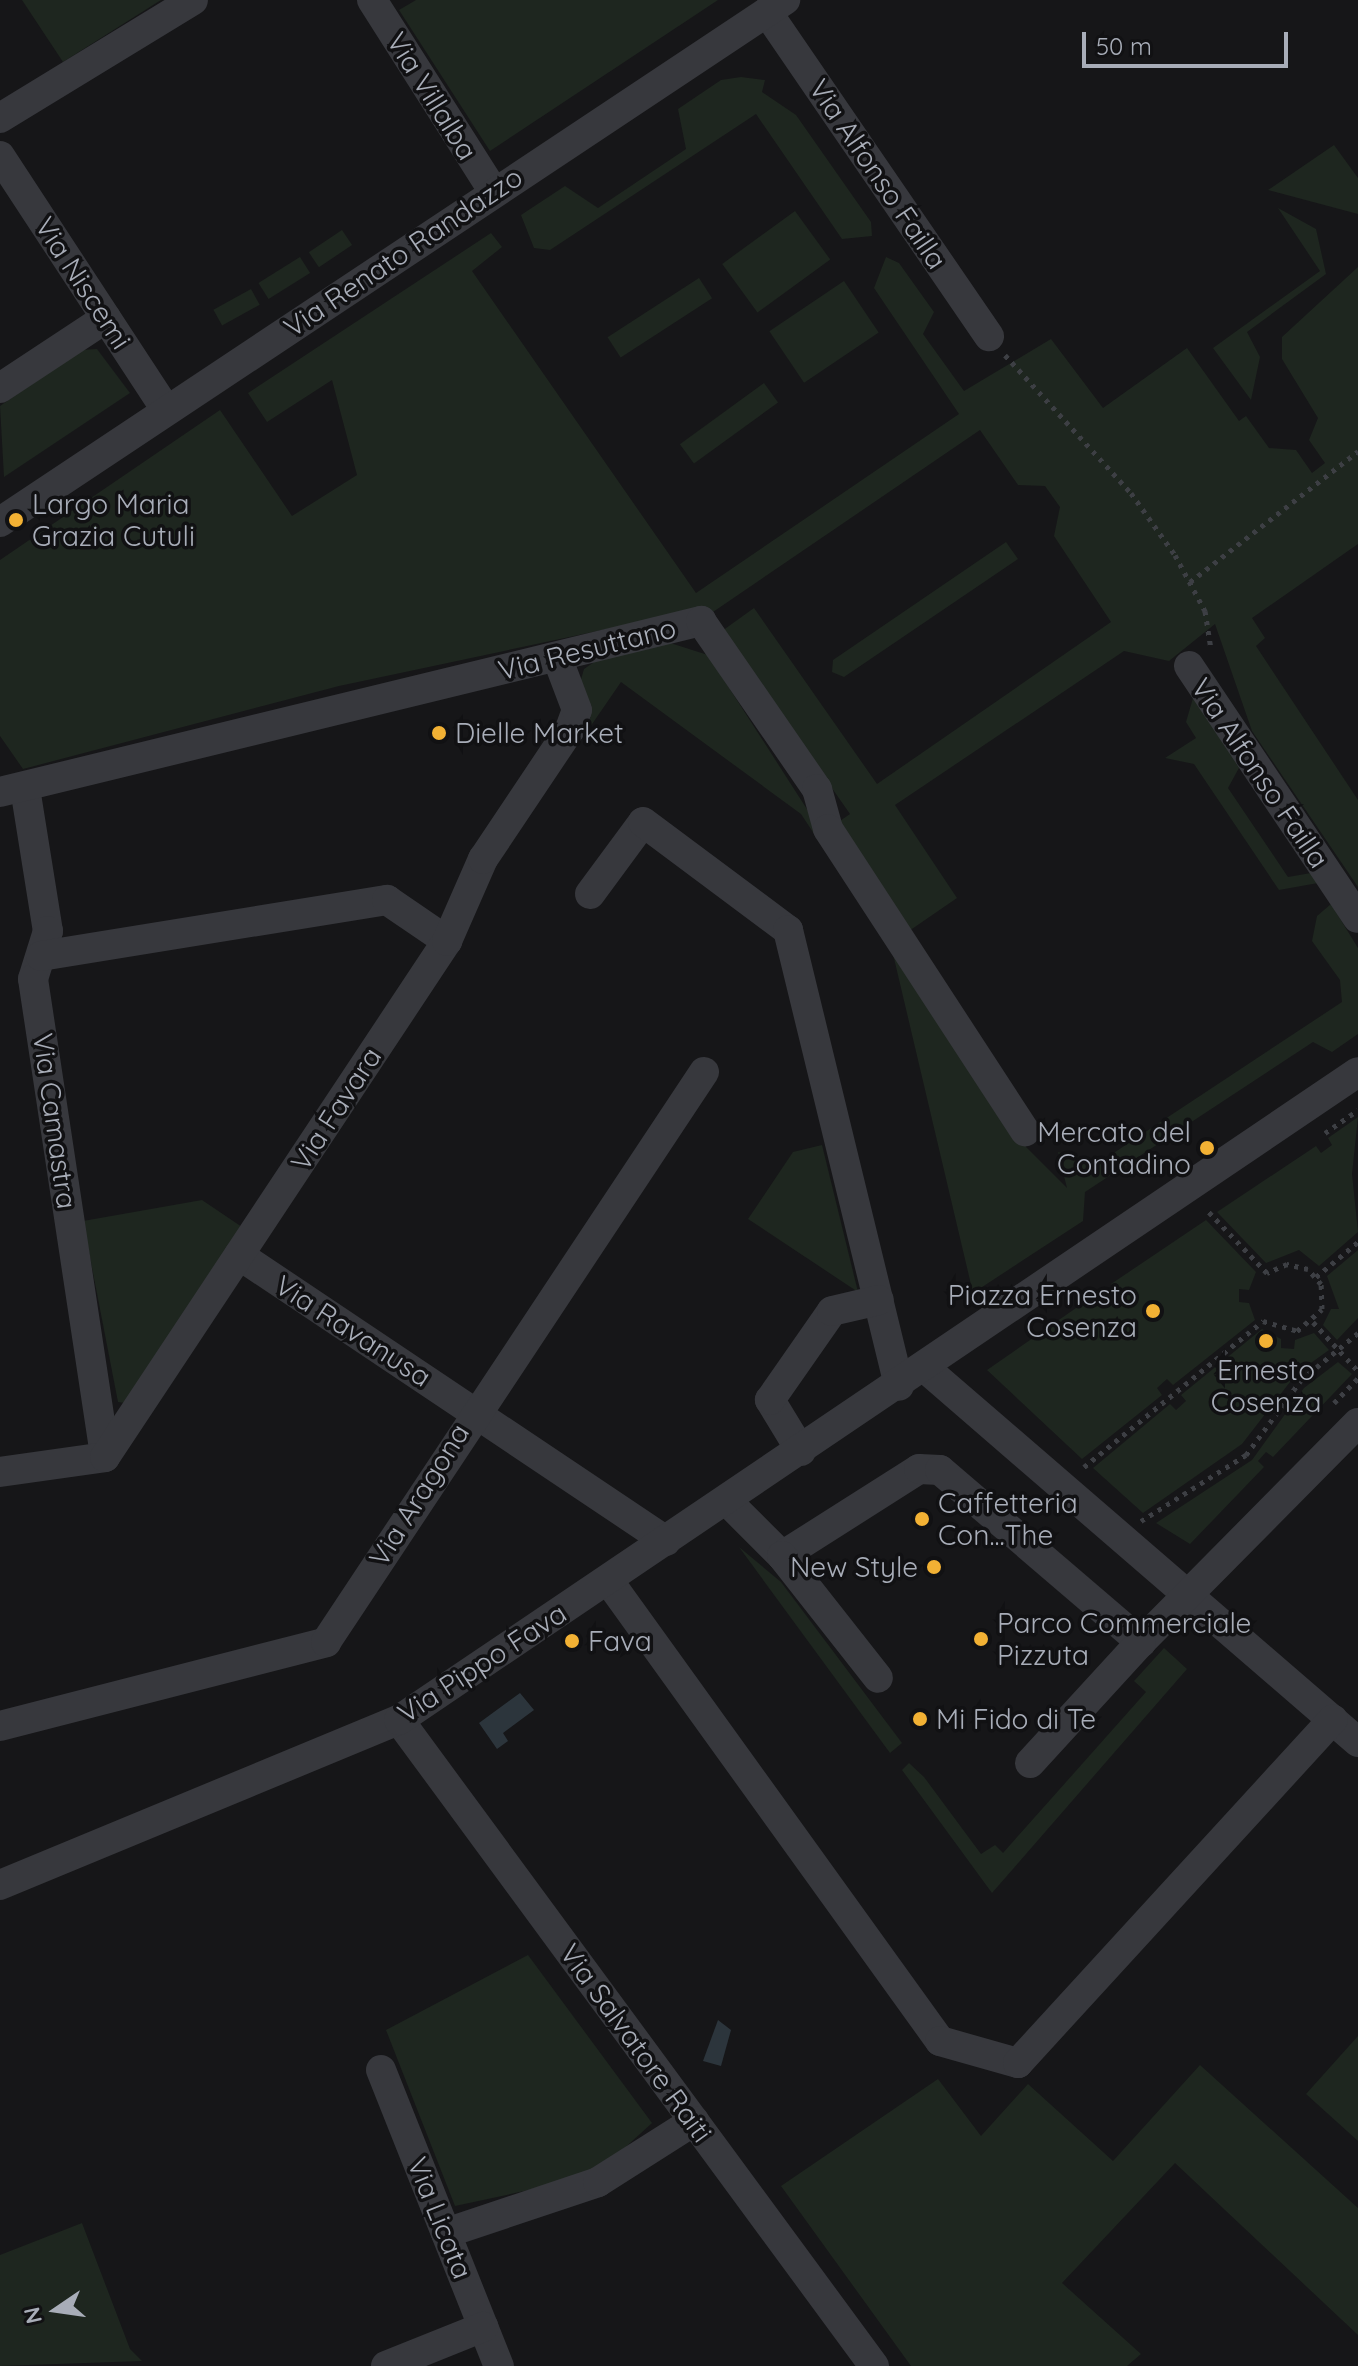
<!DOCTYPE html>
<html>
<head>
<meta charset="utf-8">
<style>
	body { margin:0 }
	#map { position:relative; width:1358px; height:2366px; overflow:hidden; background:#161618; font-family:Quicksand,sans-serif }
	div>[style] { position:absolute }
	.green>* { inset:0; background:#1e261f; transform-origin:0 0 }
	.water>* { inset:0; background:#2c353c }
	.path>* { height:5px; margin-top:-2.5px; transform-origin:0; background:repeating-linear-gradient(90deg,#3d3f44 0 4px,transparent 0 10px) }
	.minor>* { height:30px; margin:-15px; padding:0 15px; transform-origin:15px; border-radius:15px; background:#37383d }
	.dots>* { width:22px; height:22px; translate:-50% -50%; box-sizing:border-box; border:4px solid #111113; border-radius:50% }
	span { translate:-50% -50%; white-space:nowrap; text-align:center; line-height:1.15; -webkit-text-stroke:7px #111113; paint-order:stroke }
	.street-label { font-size:28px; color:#a8adb8 }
	.poi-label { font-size:28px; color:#a8adb8 }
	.left { translate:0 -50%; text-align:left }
	.right { translate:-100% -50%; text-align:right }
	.north { position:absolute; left:16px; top:2270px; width:80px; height:80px; -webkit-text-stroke:6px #111113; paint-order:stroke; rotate:257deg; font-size:22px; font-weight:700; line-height:32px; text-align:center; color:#a8adb8 }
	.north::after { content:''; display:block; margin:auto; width:28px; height:36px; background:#a8adb8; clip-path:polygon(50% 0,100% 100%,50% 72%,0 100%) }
	.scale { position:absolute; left:1082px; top:32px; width:206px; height:36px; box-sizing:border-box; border:4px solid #a8adb8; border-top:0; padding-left:10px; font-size:24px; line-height:28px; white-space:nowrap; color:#a8adb8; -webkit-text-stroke:6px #111113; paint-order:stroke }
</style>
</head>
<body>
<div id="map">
	<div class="green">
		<div style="clip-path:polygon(22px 0,161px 0,63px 62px)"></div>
		<div style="clip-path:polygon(416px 0,718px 0,490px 151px,399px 10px)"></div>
		<div style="clip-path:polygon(741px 77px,765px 80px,762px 92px,796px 115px,871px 222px,872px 236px,842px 239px,756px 114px,550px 250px,534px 248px,521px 215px,565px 186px,598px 208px,686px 149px,678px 109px,721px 80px)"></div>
		<div style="clip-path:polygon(1334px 145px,1358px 178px,1358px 214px,1268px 190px)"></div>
		<div style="clip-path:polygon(1278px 208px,1316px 229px,1326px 274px,1247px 332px,1260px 357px,1251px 400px,1213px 348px,1320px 271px)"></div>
		<div style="left:795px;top:211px;width:60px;height:90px;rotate:54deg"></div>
		<div style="left:342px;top:230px;width:18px;height:40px;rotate:56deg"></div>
		<div style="clip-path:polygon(491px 233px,502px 247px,472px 271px,696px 593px,959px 414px,874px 288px,886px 257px,899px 263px,934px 312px,923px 334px,964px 391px,1051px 339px,1103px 408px,1187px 348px,1239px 421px,1246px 416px,1269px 448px,1296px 450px,1312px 473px,1325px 463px,1309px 440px,1318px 418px,1282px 359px,1282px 337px,1358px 267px,1358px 544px,1252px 618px,1265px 638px,1256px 646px,1358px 800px,1358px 887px,1252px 731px,1215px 624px,1169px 661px,1124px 651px,895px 805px,957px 898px,909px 931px,837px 823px,850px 814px,722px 631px,754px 608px,877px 784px,1111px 622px,1054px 536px,1060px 507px,1045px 486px,1018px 485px,980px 430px,710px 614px,706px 608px,339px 686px,23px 769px,0 736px,0 560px,220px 410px,292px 516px,357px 475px,332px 380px,267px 422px,248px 393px)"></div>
		<div style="left:300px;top:257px;width:19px;height:49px;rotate:58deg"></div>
		<div style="left:699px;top:278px;width:24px;height:109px;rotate:57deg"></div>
		<div style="left:844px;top:281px;width:62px;height:90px;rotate:56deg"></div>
		<div style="left:251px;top:289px;width:18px;height:43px;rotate:61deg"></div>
		<div style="clip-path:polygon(97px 349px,130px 393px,4px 477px,0 406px,82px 350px)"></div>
		<div style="left:764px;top:383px;width:24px;height:104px;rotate:54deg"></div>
		<div style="clip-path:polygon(1006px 542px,1018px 559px,844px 677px,832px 672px,833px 660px)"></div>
		<div style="clip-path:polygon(667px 642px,708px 655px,1020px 1141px,1067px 1188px,1058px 1152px,1100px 1162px,1342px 1002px,1340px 980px,1312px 941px,1317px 916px,1331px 904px,1358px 948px,1358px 1034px,1332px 1052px,1313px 1042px,1085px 1192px,1083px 1221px,973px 1293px,893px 954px,801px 814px,621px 682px,588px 730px,592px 707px,580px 683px,584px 669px,600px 658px)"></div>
		<div style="clip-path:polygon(1193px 698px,1240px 766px,1228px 788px,1288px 877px,1311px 873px,1318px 883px,1279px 890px,1194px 764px,1165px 758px,1196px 738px,1186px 722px)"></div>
		<div style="clip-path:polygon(1358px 1117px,1352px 1174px,1358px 1232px,1319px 1266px,1299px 1250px,1266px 1263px,1217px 1212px,1316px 1146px,1321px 1153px,1332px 1145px,1328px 1138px)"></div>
		<div style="clip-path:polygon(822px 1145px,858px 1292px,748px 1219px,793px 1152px)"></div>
		<div style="clip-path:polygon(202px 1200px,242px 1227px,125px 1403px,118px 1402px,83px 1221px)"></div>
		<div style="clip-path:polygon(1206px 1220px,1256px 1272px,1249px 1290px,1239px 1289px,1239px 1302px,1249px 1303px,1255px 1320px,1173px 1385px,1167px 1379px,1157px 1388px,1162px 1395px,1082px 1459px,987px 1370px,1099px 1292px,1105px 1299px,1116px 1290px,1111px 1284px)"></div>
		<div style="clip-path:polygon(1358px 1250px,1358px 1318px,1337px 1340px,1323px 1325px,1331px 1309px,1339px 1309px,1327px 1276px)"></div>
		<div style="clip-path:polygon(1262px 1329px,1281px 1339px,1281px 1348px,1294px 1349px,1295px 1340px,1314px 1333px,1329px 1350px,1297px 1373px,1242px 1444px,1143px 1513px,1093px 1468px,1170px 1404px,1176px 1410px,1186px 1401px,1181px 1395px)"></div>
		<div style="clip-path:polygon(1338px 1362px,1352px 1374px,1273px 1457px,1266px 1452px,1258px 1461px,1264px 1467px,1190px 1544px,1156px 1523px,1252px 1460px,1304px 1388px)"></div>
		<div style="clip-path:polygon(739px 1547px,781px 1582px,902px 1743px,890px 1753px)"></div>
		<div style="clip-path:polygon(1164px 1648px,1187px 1669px,992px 1893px,902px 1770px,909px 1763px,924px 1777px,981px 1854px,995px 1845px,1003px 1853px,1146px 1692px,1134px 1681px)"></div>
		<div style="clip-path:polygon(528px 1955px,652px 2123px,594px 2176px,455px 2206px,386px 2030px)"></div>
		<div style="clip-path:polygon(1358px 2036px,1358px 2141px,1306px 2094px)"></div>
		<div style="clip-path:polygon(1200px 2065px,1358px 2208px,1358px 2335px,1175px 2163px,1062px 2283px,1141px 2354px,1127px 2366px,911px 2366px,781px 2186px,938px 2079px,981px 2136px,1028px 2084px,1113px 2161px)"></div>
		<div style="clip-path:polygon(82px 2223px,130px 2349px,142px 2361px,0 2366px,0 2255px)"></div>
	</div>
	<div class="water">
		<div style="clip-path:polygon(520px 1693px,534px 1710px,503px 1733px,508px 1741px,497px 1749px,479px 1723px)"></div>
		<div style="clip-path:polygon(718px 2020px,731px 2030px,721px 2066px,703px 2061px)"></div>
	</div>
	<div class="path">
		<div style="left:1005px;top:355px;width:187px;rotate:47.6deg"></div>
		<div style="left:1131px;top:493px;width:76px;rotate:54.6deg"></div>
		<div style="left:1175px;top:555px;width:64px;rotate:61.8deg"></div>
		<div style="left:1205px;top:611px;width:39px;rotate:81deg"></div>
		<div style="left:1190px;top:582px;width:213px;rotate:-37.9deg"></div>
		<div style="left:1325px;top:1133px;width:40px;rotate:-34.9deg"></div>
		<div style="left:1316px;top:1277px;width:55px;rotate:-39.8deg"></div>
		<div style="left:1313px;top:1322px;width:67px;rotate:47.4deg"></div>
		<div style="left:1334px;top:1403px;width:35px;rotate:-46deg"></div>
		<div style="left:1084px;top:1467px;width:231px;rotate:-39.2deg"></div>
		<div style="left:1263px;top:1321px;width:35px;rotate:16deg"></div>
		<div style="left:1297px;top:1331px;width:33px;rotate:-41deg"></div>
		<div style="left:1322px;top:1309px;width:25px;rotate:-92deg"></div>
		<div style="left:1321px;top:1284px;width:20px;rotate:-131deg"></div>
		<div style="left:1308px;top:1269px;width:22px;rotate:-167deg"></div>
		<div style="left:1287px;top:1264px;width:22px;rotate:156deg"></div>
		<div style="left:1267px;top:1273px;width:86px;rotate:-133.6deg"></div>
		<div style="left:1141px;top:1521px;width:124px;rotate:-32.2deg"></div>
		<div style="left:1246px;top:1455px;width:93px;rotate:-53.7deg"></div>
		<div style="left:1301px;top:1380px;width:74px;rotate:-39.5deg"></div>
	</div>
	<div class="minor">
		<div style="left:372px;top:0;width:226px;rotate:57.6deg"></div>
		<div style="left:767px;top:12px;width:393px;rotate:55.6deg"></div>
		<div style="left:0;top:118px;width:226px;rotate:-31.4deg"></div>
		<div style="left:0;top:156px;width:303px;rotate:56.8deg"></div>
		<div style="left:0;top:388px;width:127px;rotate:-33.4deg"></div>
		<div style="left:0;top:522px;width:943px;rotate:-33.62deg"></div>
		<div style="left:1189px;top:666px;width:303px;rotate:56.2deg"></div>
		<div style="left:25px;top:788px;width:145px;rotate:80.9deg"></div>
		<div style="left:48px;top:931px;width:50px;rotate:107.4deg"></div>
		<div style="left:33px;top:979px;width:483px;rotate:81.4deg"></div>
		<div style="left:0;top:792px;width:722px;rotate:-13.71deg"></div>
		<div style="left:701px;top:621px;width:204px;rotate:55.4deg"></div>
		<div style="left:817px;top:789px;width:41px;rotate:74.6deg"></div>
		<div style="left:828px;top:829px;width:361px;rotate:56.9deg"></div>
		<div style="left:590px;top:894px;width:89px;rotate:-53.6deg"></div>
		<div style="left:643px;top:822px;width:181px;rotate:36.7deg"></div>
		<div style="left:788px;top:930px;width:469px;rotate:76.3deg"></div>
		<div style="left:41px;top:956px;width:351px;rotate:-9.2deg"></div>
		<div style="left:387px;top:900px;width:73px;rotate:34.3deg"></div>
		<div style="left:239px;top:1255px;width:514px;rotate:33.81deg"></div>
		<div style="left:925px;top:1368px;width:572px;rotate:40.82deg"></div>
		<div style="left:801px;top:1451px;width:60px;rotate:-121.3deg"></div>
		<div style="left:770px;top:1400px;width:108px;rotate:-55.1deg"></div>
		<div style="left:832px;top:1311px;width:48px;rotate:-13.2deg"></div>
		<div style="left:0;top:1472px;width:106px;rotate:-8.1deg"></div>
		<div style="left:105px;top:1457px;width:619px;rotate:-56.46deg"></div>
		<div style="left:447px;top:941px;width:90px;rotate:-66.3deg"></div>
		<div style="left:483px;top:859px;width:156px;rotate:-56.2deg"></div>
		<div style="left:570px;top:729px;width:20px;rotate:-70deg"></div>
		<div style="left:577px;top:710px;width:57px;rotate:-110.7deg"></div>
		<div style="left:727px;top:1501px;width:78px;rotate:45deg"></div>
		<div style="left:782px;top:1556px;width:162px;rotate:-32.4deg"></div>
		<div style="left:919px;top:1469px;width:21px;rotate:3deg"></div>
		<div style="left:940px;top:1470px;width:265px;rotate:40.6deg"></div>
		<div style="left:1141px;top:1642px;width:308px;rotate:-45.3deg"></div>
		<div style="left:782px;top:1556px;width:155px;rotate:51.8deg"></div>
		<div style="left:608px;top:1580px;width:568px;rotate:54.24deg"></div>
		<div style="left:940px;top:2041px;width:81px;rotate:15.8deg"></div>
		<div style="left:1018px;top:2063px;width:466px;rotate:-47.5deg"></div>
		<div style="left:399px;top:1720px;width:802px;rotate:53.67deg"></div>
		<div style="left:0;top:1726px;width:337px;rotate:-14.4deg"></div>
		<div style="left:326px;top:1642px;width:684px;rotate:-56.45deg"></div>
		<div style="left:1030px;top:1763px;width:164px;rotate:-47.5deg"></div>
		<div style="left:0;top:1885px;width:432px;rotate:-22.5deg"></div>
		<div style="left:399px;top:1720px;width:1157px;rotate:-34.05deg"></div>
		<div style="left:381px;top:2070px;width:319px;rotate:68.3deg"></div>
		<div style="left:446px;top:2233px;width:160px;rotate:-18.5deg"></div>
		<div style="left:598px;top:2182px;width:114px;rotate:-32.4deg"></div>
		<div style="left:386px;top:2366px;width:105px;rotate:-21.9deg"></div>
	</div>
	<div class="dots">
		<div style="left:16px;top:520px;background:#f2b134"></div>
		<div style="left:439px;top:733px;background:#f2b134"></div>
		<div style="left:1207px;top:1148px;background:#f2b134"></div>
		<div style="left:1153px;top:1311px;background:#f2b134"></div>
		<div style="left:1266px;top:1341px;background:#f2b134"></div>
		<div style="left:922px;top:1519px;background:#f2b134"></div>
		<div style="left:934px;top:1567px;background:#f2b134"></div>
		<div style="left:981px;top:1639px;background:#f2b134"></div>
		<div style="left:572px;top:1641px;background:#f2b134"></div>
		<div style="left:920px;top:1719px;background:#f2b134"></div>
	</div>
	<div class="street-label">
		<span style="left:432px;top:96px;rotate:58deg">Via Villalba</span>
		<span style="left:878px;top:174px;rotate:56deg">Via Alfonso Failla</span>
		<span style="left:403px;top:252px;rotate:-34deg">Via Renato Randazzo</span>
		<span style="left:83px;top:283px;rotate:57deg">Via Niscemi</span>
		<span style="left:587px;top:649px;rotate:-14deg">Via Resuttano</span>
		<span style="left:1260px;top:773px;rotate:56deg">Via Alfonso Failla</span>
		<span style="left:336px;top:1109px;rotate:-57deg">Via Favara</span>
		<span style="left:55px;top:1121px;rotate:82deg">Via Camastra</span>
		<span style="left:353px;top:1331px;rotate:33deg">Via Ravanusa</span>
		<span style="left:419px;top:1495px;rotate:-58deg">Via Aragona</span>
		<span style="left:482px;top:1663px;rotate:-33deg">Via Pippo Fava</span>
		<span style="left:636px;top:2043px;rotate:54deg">Via Salvatore Raiti</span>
		<span style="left:440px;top:2218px;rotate:68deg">Via Licata</span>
	</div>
	<div class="poi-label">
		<span class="left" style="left:32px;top:520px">Largo Maria<br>Grazia Cutuli</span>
		<span class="left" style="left:455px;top:733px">Dielle Market</span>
		<span class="right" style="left:1191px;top:1148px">Mercato del<br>Contadino</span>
		<span class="right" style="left:1137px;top:1311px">Piazza Ernesto<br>Cosenza</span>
		<span style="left:1266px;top:1386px">Ernesto<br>Cosenza</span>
		<span class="left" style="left:938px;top:1519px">Caffetteria<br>Con...The</span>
		<span class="right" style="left:918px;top:1567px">New Style</span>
		<span class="left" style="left:997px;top:1639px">Parco Commerciale<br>Pizzuta</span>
		<span class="left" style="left:588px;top:1641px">Fava</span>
		<span class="left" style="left:936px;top:1719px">Mi Fido di Te</span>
	</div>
	<div class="north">N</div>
	<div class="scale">50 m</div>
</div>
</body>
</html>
